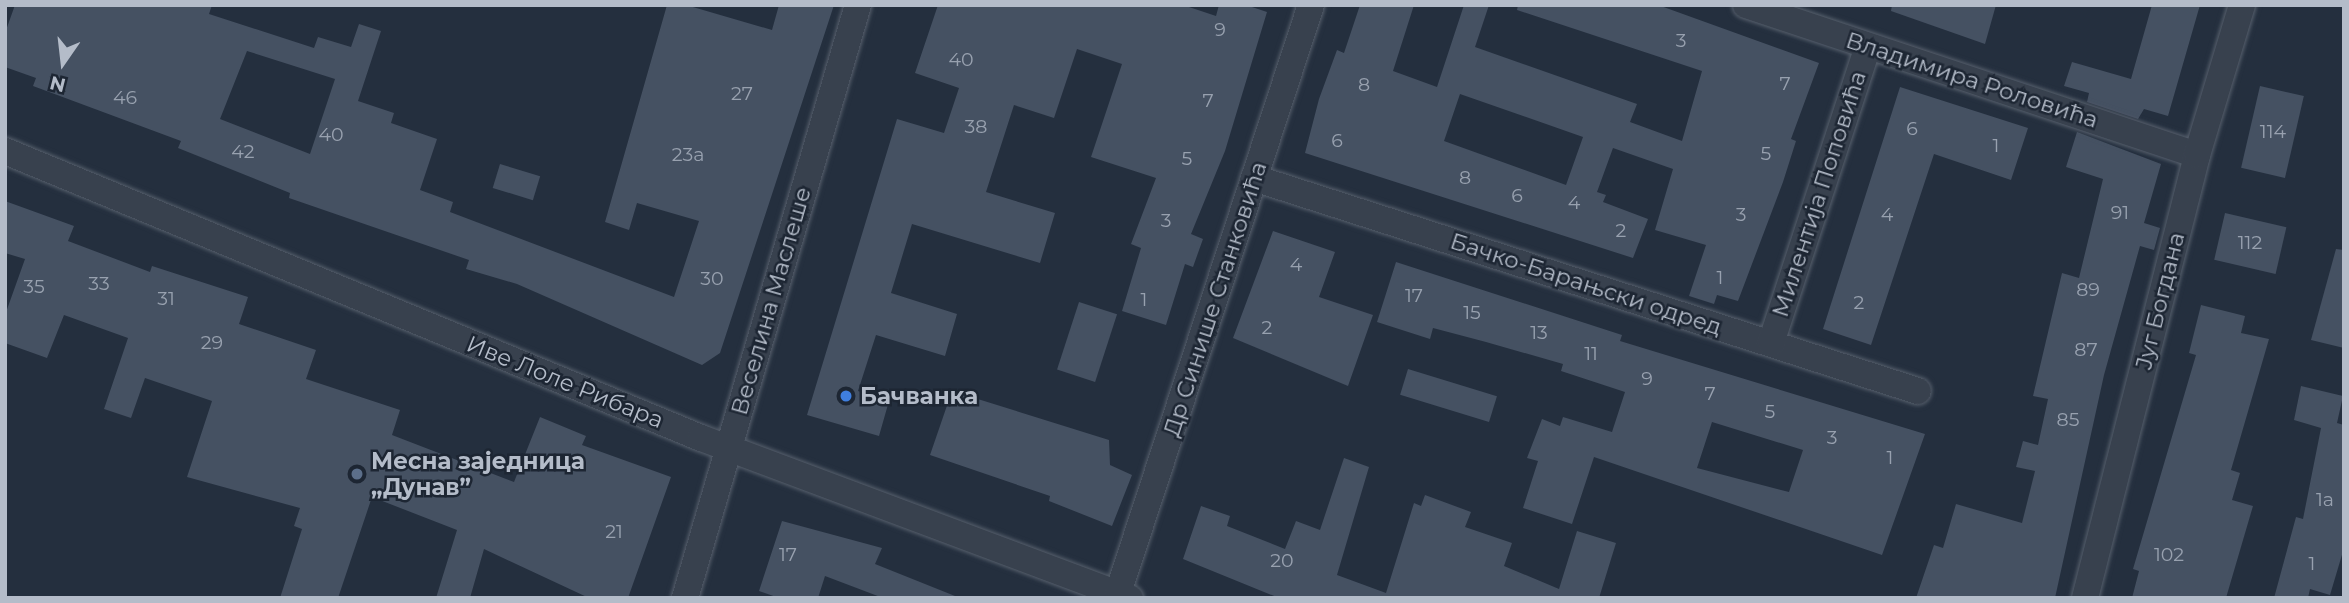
<!DOCTYPE html>
<html>
<head>
<meta charset="utf-8">
<style>
	body { margin:0 }
	#map { position:relative; width:2349px; height:603px; overflow:hidden; background:#242f3e; font-family:Montserrat,sans-serif }
	div>[style] { position:absolute }
	.building>* { inset:0; background:#455162; transform-origin:0 0 }
	.roads { filter:drop-shadow(0 0 2px #565f6c) drop-shadow(0 0 2px #565f6c) }
	.minor>* { height:26px; margin:-13px; padding:0 13px; transform-origin:13px; border-radius:13px; background:#38414e }
	.dots>* { width:19px; height:19px; translate:-50% -50%; box-sizing:border-box; border:4px solid #1d2633; border-radius:50% }
	span { translate:-50% -50%; white-space:nowrap; text-align:center; line-height:1.15; -webkit-text-stroke:5px #1d2633; paint-order:stroke }
	.number-label { font-size:19px; color:#98a1af }
	.number-label span { -webkit-text-stroke-width:0 }
	.street-label { font-size:23px; color:#b4bcc9 }
	.poi-label { font-size:23px; color:#b4bcc9; font-weight:700 }
	.left { translate:0 -50%; text-align:left }
	.frame { position:absolute; inset:0; border:7px solid #b4bcc9; pointer-events:none }
	.north { position:absolute; left:28px; top:28px; width:70px; height:70px; -webkit-text-stroke:5px #1d2633; paint-order:stroke; rotate:194deg; font-size:19px; font-weight:700; line-height:28px; text-align:center; color:#b4bcc9 }
	.north::after { content:''; display:block; margin:auto; width:24px; height:32px; background:#b4bcc9; clip-path:polygon(50% 0,100% 100%,50% 72%,0 100%) }
</style>
</head>
<body>
<div id="map">
	<div class="building">
		<div style="clip-path:polygon(evenodd,15px 5px,212px 5px,209px 14px,314px 48px,318px 37px,351px 47px,359px 24px,381px 31px,358px 101px,394px 113px,391px 123px,437px 139px,420px 190px,453px 202px,450px 212px,674px 297px,699px 221px,637px 203px,629px 230px,605px 222px,667px 5px,686px 5px,772px 30px,779px 5px,834px 5px,720px 353px,702px 365px,517px 284px,466px 269px,469px 260px,289px 198px,290px 193px,178px 148px,181px 141px,33px 86px,36px 78px,5px 67px,5px 33px,15px 5px,247px 51px,335px 79px,310px 154px,220px 119px,247px 51px)"></div>
		<div style="clip-path:polygon(938px 5px,1183px 5px,1216px 16px,1219px 5px,1246px 5px,1267px 12px,1225px 151px,1191px 234px,1203px 239px,1193px 267px,1185px 264px,1166px 325px,1122px 311px,1141px 248px,1131px 244px,1156px 178px,1091px 157px,1122px 64px,1077px 49px,1054px 118px,1014px 105px,986px 192px,1055px 213px,1040px 263px,912px 224px,891px 293px,957px 314px,945px 356px,876px 335px,858px 391px,889px 401px,879px 436px,807px 415px,897px 119px,944px 133px,959px 88px,915px 73px)"></div>
		<div style="clip-path:polygon(evenodd,1360px 5px,1414px 5px,1393px 71px,1437px 87px,1464px 5px,1489px 5px,1475px 47px,1637px 104px,1630px 122px,1682px 141px,1702px 71px,1517px 10px,1518px 5px,1658px 5px,1819px 63px,1791px 139px,1796px 141px,1783px 182px,1738px 301px,1717px 295px,1714px 304px,1689px 296px,1706px 245px,1655px 230px,1673px 169px,1613px 148px,1597px 192px,1606px 195px,1603px 202px,1648px 219px,1633px 258px,1305px 153px,1319px 99px,1337px 50px,1344px 53px,1360px 5px,1460px 94px,1583px 137px,1566px 185px,1444px 141px,1460px 94px)"></div>
		<div style="clip-path:polygon(1892px 5px,1996px 5px,1985px 44px,1891px 11px)"></div>
		<div style="clip-path:polygon(2152px 5px,2200px 5px,2168px 116px,2144px 109px,2138px 119px,2087px 102px,2089px 93px,2064px 86px,2072px 62px,2131px 79px)"></div>
		<div style="left:2260px;top:86px;width:45px;height:84px;rotate:13deg"></div>
		<div style="clip-path:polygon(1900px 87px,2028px 128px,2011px 180px,1934px 154px,1871px 345px,1823px 329px)"></div>
		<div style="clip-path:polygon(2077px 132px,2161px 164px,2144px 223px,2160px 228px,2154px 250px,2140px 246px,2104px 375px,2055px 598px,1916px 598px,1934px 545px,1943px 548px,1956px 504px,2022px 523px,2035px 471px,2016px 467px,2023px 441px,2038px 445px,2048px 399px,2033px 396px,2062px 273px,2079px 278px,2103px 179px,2066px 167px)"></div>
		<div style="left:500px;top:164px;width:42px;height:25px;rotate:17deg"></div>
		<div style="clip-path:polygon(5px 201px,74px 226px,68px 241px,150px 272px,152px 266px,248px 297px,239px 324px,316px 350px,306px 379px,400px 410px,392px 435px,514px 482px,540px 417px,586px 436px,582px 445px,671px 477px,628px 598px,589px 598px,484px 549px,470px 598px,436px 598px,457px 530px,372px 497px,338px 598px,280px 598px,302px 529px,294px 526px,300px 508px,187px 477px,212px 401px,145px 378px,131px 418px,104px 409px,128px 338px,64px 315px,47px 358px,5px 343px,5px 315px,25px 259px,5px 253px)"></div>
		<div style="left:2225px;top:213px;width:63px;height:48px;rotate:13deg"></div>
		<div style="clip-path:polygon(1273px 231px,1335px 252px,1319px 297px,1373px 315px,1348px 386px,1233px 338px)"></div>
		<div style="clip-path:polygon(2336px 249px,2344px 250px,2344px 348px,2311px 340px)"></div>
		<div style="clip-path:polygon(evenodd,1396px 262px,1622px 335px,1620px 341px,1925px 434px,1882px 555px,1594px 457px,1572px 524px,1523px 508px,1538px 461px,1527px 458px,1542px 419px,1560px 426px,1563px 417px,1612px 432px,1625px 392px,1561px 371px,1563px 364px,1486px 342px,1433px 328px,1430px 339px,1377px 322px,1396px 262px,1712px 422px,1803px 450px,1789px 492px,1697px 468px,1712px 422px)"></div>
		<div style="left:1079px;top:302px;width:40px;height:71px;rotate:18deg"></div>
		<div style="clip-path:polygon(2201px 305px,2245px 316px,2241px 333px,2269px 339px,2231px 470px,2240px 473px,2232px 500px,2253px 506px,2226px 598px,2132px 598px,2139px 571px,2133px 569px,2196px 355px,2189px 353px)"></div>
		<div style="left:1408px;top:369px;width:93px;height:27px;rotate:17deg"></div>
		<div style="clip-path:polygon(2301px 386px,2343px 396px,2337px 423px,2344px 425px,2344px 548px,2330px 595px,2310px 589px,2308px 598px,2274px 598px,2296px 517px,2303px 519px,2321px 428px,2294px 420px)"></div>
		<div style="clip-path:polygon(952px 391px,1109px 440px,1110px 465px,1132px 475px,1112px 526px,1049px 501px,1050px 496px,930px 455px)"></div>
		<div style="clip-path:polygon(1344px 458px,1369px 467px,1337px 575px,1386px 593px,1414px 503px,1421px 506px,1425px 495px,1471px 512px,1465px 527px,1512px 543px,1504px 566px,1559px 589px,1577px 531px,1616px 543px,1599px 598px,1279px 598px,1183px 559px,1201px 506px,1230px 516px,1227px 526px,1285px 549px,1296px 521px,1320px 530px)"></div>
		<div style="clip-path:polygon(782px 521px,882px 548px,875px 564px,960px 598px,883px 598px,825px 576px,818px 598px,779px 598px,759px 591px)"></div>
	</div>
	<div class="roads">
		<div class="minor">
			<div style="left:1746px;top:5px;width:475px;rotate:18.4deg"></div>
			<div style="left:5px;top:151px;width:753px;rotate:22.41deg"></div>
			<div style="left:701px;top:438px;width:458px;rotate:20.5deg"></div>
			<div style="left:1254px;top:178px;width:697px;rotate:17.79deg"></div>
			<div style="left:1771px;top:343px;width:312px;rotate:-71.9deg"></div>
			<div style="left:1118px;top:593px;width:619px;rotate:-71.83deg"></div>
			<div style="left:685px;top:598px;width:618px;rotate:-73.74deg"></div>
			<div style="left:2085px;top:598px;width:457px;rotate:-75.8deg"></div>
			<div style="left:2197px;top:155px;width:157px;rotate:-73.3deg"></div>
		</div>
	</div>
	<div class="dots">
		<div style="left:846px;top:396px;background:#3f7fe0"></div>
		<div style="left:357px;top:474px;background:#5c6f8a"></div>
	</div>
	<div class="number-label">
		<span style="left:1220px;top:30px">9</span>
		<span style="left:1681px;top:41px">3</span>
		<span style="left:961px;top:60px">40</span>
		<span style="left:1785px;top:84px">7</span>
		<span style="left:1364px;top:85px">8</span>
		<span style="left:742px;top:94px">27</span>
		<span style="left:125px;top:98px">46</span>
		<span style="left:1208px;top:101px">7</span>
		<span style="left:976px;top:127px">38</span>
		<span style="left:1912px;top:129px">6</span>
		<span style="left:2273px;top:132px">114</span>
		<span style="left:331px;top:135px">40</span>
		<span style="left:1337px;top:141px">6</span>
		<span style="left:1996px;top:146px">1</span>
		<span style="left:243px;top:152px">42</span>
		<span style="left:1766px;top:154px">5</span>
		<span style="left:688px;top:155px">23a</span>
		<span style="left:1187px;top:159px">5</span>
		<span style="left:1465px;top:178px">8</span>
		<span style="left:1517px;top:196px">6</span>
		<span style="left:1574px;top:203px">4</span>
		<span style="left:2120px;top:213px">91</span>
		<span style="left:1741px;top:215px">3</span>
		<span style="left:1887px;top:215px">4</span>
		<span style="left:1166px;top:221px">3</span>
		<span style="left:1621px;top:231px">2</span>
		<span style="left:2250px;top:243px">112</span>
		<span style="left:1296px;top:265px">4</span>
		<span style="left:1720px;top:278px">1</span>
		<span style="left:712px;top:279px">30</span>
		<span style="left:99px;top:284px">33</span>
		<span style="left:34px;top:287px">35</span>
		<span style="left:2088px;top:290px">89</span>
		<span style="left:1414px;top:296px">17</span>
		<span style="left:166px;top:299px">31</span>
		<span style="left:1144px;top:300px">1</span>
		<span style="left:1859px;top:303px">2</span>
		<span style="left:1472px;top:313px">15</span>
		<span style="left:1267px;top:328px">2</span>
		<span style="left:1539px;top:333px">13</span>
		<span style="left:212px;top:343px">29</span>
		<span style="left:2086px;top:350px">87</span>
		<span style="left:1591px;top:354px">11</span>
		<span style="left:1647px;top:379px">9</span>
		<span style="left:1710px;top:394px">7</span>
		<span style="left:1770px;top:412px">5</span>
		<span style="left:2068px;top:420px">85</span>
		<span style="left:1832px;top:438px">3</span>
		<span style="left:1890px;top:458px">1</span>
		<span style="left:2325px;top:500px">1a</span>
		<span style="left:614px;top:532px">21</span>
		<span style="left:788px;top:555px">17</span>
		<span style="left:2169px;top:555px">102</span>
		<span style="left:1282px;top:561px">20</span>
		<span style="left:2312px;top:564px">1</span>
	</div>
	<div class="street-label">
		<span style="left:1972px;top:80px;rotate:18deg">Владимира Роловића</span>
		<span style="left:1819px;top:194px;rotate:-72deg">Милентија Поповића</span>
		<span style="left:1586px;top:284px;rotate:18deg">Бачко-Барањски одред</span>
		<span style="left:1215px;top:299px;rotate:-72deg">Др Синише Станковића</span>
		<span style="left:771px;top:301px;rotate:-74deg">Веселина Маслеше</span>
		<span style="left:2160px;top:301px;rotate:-76deg">Југ Богдана</span>
		<span style="left:565px;top:382px;rotate:22deg">Иве Лоле Рибара</span>
	</div>
	<div class="poi-label">
		<span class="left" style="left:860px;top:396px">Бачванка</span>
		<span class="left" style="left:371px;top:474px">Месна заједница<br>„Дунав”</span>
	</div>
	<div class="frame"></div>
	<div class="north">N</div>
</div>
</body>
</html>
